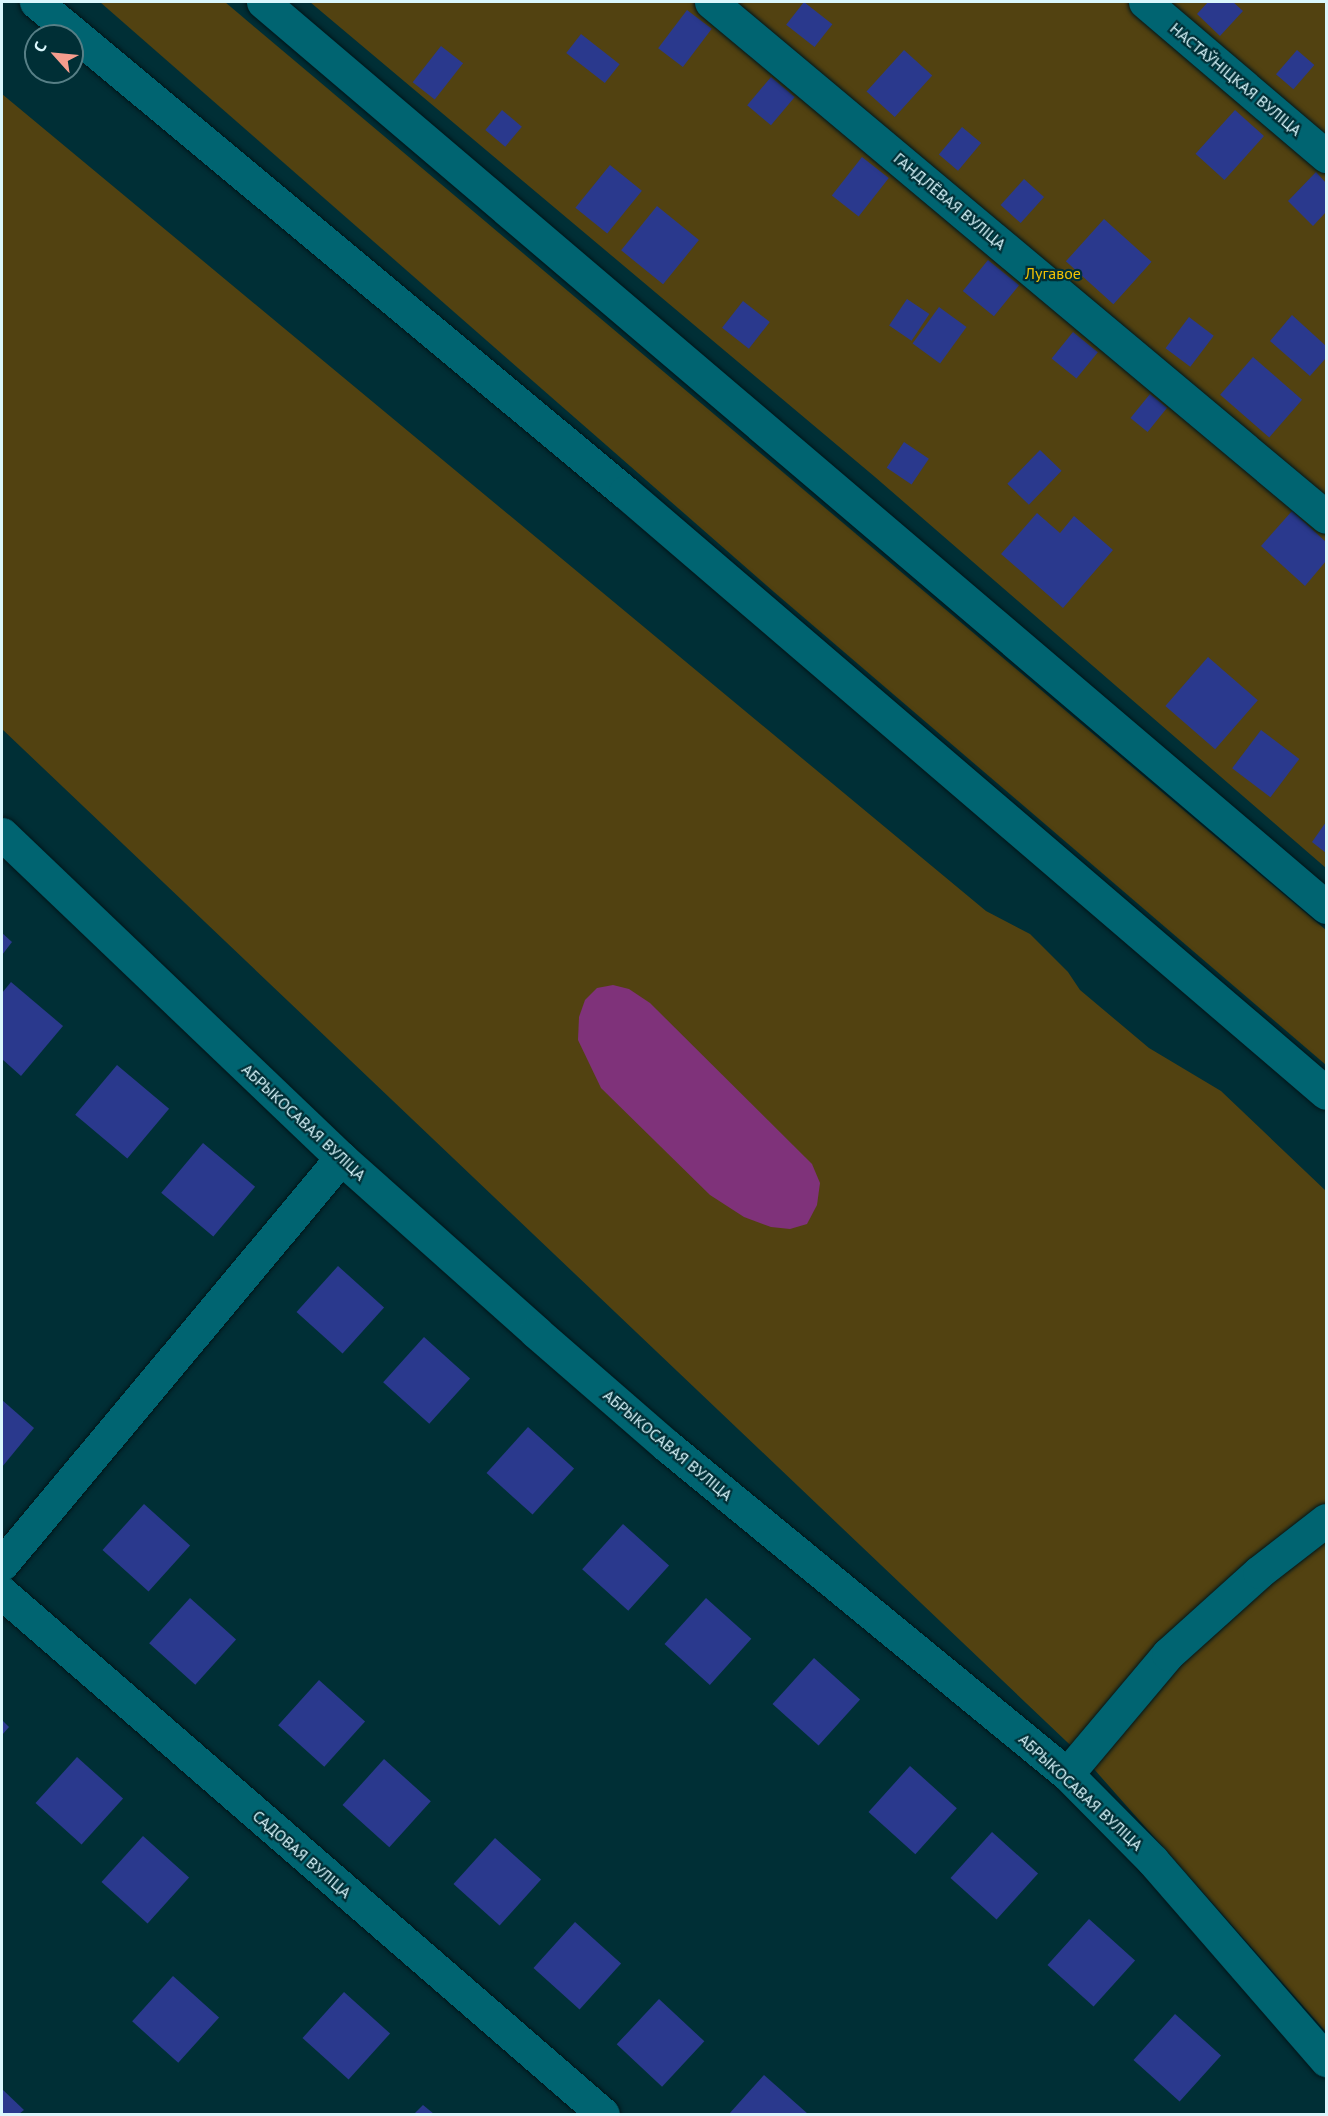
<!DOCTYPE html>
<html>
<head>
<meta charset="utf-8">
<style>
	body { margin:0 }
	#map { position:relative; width:1328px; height:2116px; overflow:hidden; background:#002f36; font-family:"PT Sans",sans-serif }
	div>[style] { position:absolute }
	.green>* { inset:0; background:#524211 }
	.water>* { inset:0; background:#7f327a }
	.building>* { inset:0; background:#2a398d; transform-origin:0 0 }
	.roads { filter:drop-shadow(0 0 2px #001519) drop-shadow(0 0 2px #001519) }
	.minor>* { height:33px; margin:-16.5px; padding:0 16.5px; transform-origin:16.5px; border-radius:16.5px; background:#006471 }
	span { translate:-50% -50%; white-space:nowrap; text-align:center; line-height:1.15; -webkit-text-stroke:4.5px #002f36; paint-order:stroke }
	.street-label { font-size:16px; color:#daf7fd }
	.park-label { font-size:16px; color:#f2c204 }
	.frame { position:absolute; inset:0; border:3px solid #daf7fd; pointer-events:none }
	.north { position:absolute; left:24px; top:24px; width:60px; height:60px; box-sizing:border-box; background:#002f36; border:2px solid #577f86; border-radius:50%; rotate:297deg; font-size:16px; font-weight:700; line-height:24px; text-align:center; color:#daf7fd }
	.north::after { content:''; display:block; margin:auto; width:21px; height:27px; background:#f59d8e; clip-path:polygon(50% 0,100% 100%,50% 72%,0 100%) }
</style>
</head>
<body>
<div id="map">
	<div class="green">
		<div style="clip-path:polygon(100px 2px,225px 2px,1326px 930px,1326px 1065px,774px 592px)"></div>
		<div style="clip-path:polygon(310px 2px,1326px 2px,1326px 868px,875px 477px)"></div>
		<div style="clip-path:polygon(2px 94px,986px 911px,1030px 934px,1068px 972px,1080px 990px,1149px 1048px,1221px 1091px,1326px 1191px,1326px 2032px,1086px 1760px,2px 729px)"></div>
	</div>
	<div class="water">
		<div style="clip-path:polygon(613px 985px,629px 989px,650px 1003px,812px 1164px,820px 1183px,817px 1205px,807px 1224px,790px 1229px,771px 1227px,744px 1217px,710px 1195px,601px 1088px,578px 1040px,579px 1017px,585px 1000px,597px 988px)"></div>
	</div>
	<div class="building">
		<div style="left:804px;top:2px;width:36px;height:29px;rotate:38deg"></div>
		<div style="clip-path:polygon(1208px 2px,1233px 2px,1243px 11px,1220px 36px,1197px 14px)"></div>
		<div style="left:687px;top:10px;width:31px;height:48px;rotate:37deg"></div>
		<div style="left:581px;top:34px;width:49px;height:24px;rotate:38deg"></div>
		<div style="left:441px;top:46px;width:28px;height:46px;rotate:38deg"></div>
		<div style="left:904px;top:50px;width:38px;height:56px;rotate:42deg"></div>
		<div style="left:1297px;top:50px;width:23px;height:32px;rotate:41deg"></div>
		<div style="left:771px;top:77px;width:31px;height:37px;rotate:40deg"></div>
		<div style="left:502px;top:110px;width:26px;height:26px;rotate:40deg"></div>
		<div style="left:1235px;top:110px;width:39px;height:59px;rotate:42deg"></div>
		<div style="left:962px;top:127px;width:25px;height:36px;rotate:40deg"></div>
		<div style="left:862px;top:157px;width:34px;height:49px;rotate:38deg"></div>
		<div style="left:610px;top:165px;width:41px;height:55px;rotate:39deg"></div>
		<div style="clip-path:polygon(1316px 172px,1326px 183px,1326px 212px,1313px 226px,1288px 201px)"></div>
		<div style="left:1024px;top:179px;width:27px;height:35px;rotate:42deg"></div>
		<div style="left:657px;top:206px;width:54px;height:57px;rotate:39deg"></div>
		<div style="left:1104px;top:219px;width:64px;height:57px;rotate:42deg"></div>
		<div style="left:988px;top:260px;width:40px;height:40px;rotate:39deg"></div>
		<div style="left:907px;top:299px;width:27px;height:32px;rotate:34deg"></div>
		<div style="left:743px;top:301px;width:34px;height:34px;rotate:38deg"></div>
		<div style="left:939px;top:307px;width:34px;height:45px;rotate:36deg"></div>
		<div style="clip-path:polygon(1292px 315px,1326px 346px,1326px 358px,1310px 376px,1270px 341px)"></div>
		<div style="left:1189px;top:317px;width:31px;height:39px;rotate:37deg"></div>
		<div style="left:1073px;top:332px;width:32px;height:34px;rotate:39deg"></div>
		<div style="left:1253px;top:357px;width:65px;height:50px;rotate:41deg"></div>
		<div style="left:1150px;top:394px;width:22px;height:31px;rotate:39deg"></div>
		<div style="left:904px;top:442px;width:30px;height:31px;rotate:34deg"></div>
		<div style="left:1040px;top:450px;width:30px;height:47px;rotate:44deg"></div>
		<div style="clip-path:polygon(1292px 511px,1326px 542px,1326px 561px,1305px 586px,1261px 546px)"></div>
		<div style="clip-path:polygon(1037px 513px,1060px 533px,1074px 516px,1113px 550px,1063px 608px,1001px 554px)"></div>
		<div style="left:1208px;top:657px;width:66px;height:65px;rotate:41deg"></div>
		<div style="left:1261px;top:730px;width:48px;height:48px;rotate:37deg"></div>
		<div style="clip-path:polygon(1326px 822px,1326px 853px,1312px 842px)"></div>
		<div style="clip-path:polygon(2px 933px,12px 942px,2px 955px)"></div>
		<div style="clip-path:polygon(11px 982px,63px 1026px,21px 1076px,2px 1059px,2px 993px)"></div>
		<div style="left:117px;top:1065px;width:68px;height:65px;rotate:40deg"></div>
		<div style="left:203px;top:1143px;width:68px;height:65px;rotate:40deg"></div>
		<div style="left:338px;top:1266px;width:62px;height:62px;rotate:42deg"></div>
		<div style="left:424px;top:1337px;width:62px;height:61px;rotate:42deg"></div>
		<div style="clip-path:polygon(2px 1400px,34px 1428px,2px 1467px)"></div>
		<div style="left:528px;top:1427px;width:62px;height:62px;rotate:42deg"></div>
		<div style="left:144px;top:1504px;width:62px;height:62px;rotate:42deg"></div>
		<div style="left:623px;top:1524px;width:62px;height:61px;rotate:42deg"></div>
		<div style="left:190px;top:1598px;width:62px;height:61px;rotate:42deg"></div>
		<div style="left:706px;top:1598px;width:61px;height:62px;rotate:42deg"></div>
		<div style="left:814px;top:1658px;width:62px;height:62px;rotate:42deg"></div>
		<div style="left:319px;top:1680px;width:62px;height:61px;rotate:42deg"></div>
		<div style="clip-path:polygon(2px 1720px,9px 1727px,2px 1735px)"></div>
		<div style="left:77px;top:1757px;width:62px;height:62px;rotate:42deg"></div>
		<div style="left:384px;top:1759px;width:63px;height:62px;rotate:42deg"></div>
		<div style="left:910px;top:1766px;width:63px;height:62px;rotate:42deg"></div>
		<div style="left:992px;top:1832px;width:62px;height:62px;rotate:42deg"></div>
		<div style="left:143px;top:1836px;width:62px;height:62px;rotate:42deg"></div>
		<div style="left:495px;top:1838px;width:62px;height:62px;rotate:42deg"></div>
		<div style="left:1089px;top:1919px;width:62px;height:62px;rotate:42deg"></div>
		<div style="left:575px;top:1922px;width:62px;height:62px;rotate:42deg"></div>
		<div style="left:173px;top:1976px;width:62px;height:61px;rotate:42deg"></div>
		<div style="left:344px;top:1992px;width:62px;height:62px;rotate:42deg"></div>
		<div style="left:659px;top:1999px;width:62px;height:62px;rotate:43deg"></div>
		<div style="left:1175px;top:2014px;width:62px;height:62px;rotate:42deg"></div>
		<div style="clip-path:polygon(764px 2075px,808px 2114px,729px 2114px)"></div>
		<div style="clip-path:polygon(2px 2089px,24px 2110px,19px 2114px,2px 2114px)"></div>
		<div style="clip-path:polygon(423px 2105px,434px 2114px,414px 2114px)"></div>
	</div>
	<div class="roads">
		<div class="minor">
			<div style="left:36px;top:2px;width:766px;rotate:39.76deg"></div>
			<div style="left:625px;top:492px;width:923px;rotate:40.61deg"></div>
			<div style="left:263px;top:2px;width:1396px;rotate:40.41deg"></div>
			<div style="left:711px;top:2px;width:802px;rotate:39.94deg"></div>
			<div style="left:1145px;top:2px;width:238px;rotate:40.4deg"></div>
			<div style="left:2px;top:834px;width:469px;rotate:43.7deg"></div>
			<div style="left:341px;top:1158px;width:261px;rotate:41.7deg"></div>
			<div style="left:536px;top:1332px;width:172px;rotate:41deg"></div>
			<div style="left:666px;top:1445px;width:519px;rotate:39.37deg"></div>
			<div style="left:1067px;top:1774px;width:122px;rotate:45.3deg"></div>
			<div style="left:1153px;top:1861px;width:264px;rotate:49deg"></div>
			<div style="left:2px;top:1564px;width:529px;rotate:-50.14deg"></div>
			<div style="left:2px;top:1593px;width:795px;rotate:40.92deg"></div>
			<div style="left:1067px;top:1774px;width:157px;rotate:-49.9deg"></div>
			<div style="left:1168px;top:1654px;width:122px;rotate:-42deg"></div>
			<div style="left:1259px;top:1572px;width:85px;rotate:-37.8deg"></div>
		</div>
	</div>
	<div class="street-label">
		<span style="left:1236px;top:79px;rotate:40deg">НАСТАЎНІЦКАЯ ВУЛІЦА</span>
		<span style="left:950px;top:201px;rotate:40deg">ГАНДЛЁВАЯ ВУЛІЦА</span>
		<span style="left:304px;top:1122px;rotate:43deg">АБРЫКОСАВАЯ ВУЛІЦА</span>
		<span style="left:668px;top:1445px;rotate:40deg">АБРЫКОСАВАЯ ВУЛІЦА</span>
		<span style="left:1081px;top:1792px;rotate:43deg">АБРЫКОСАВАЯ ВУЛІЦА</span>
		<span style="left:302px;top:1854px;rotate:41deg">САДОВАЯ ВУЛІЦА</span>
	</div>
	<div class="park-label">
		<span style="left:1053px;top:273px">Лугавое</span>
	</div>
	<div class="frame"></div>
	<div class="north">С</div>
</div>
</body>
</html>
